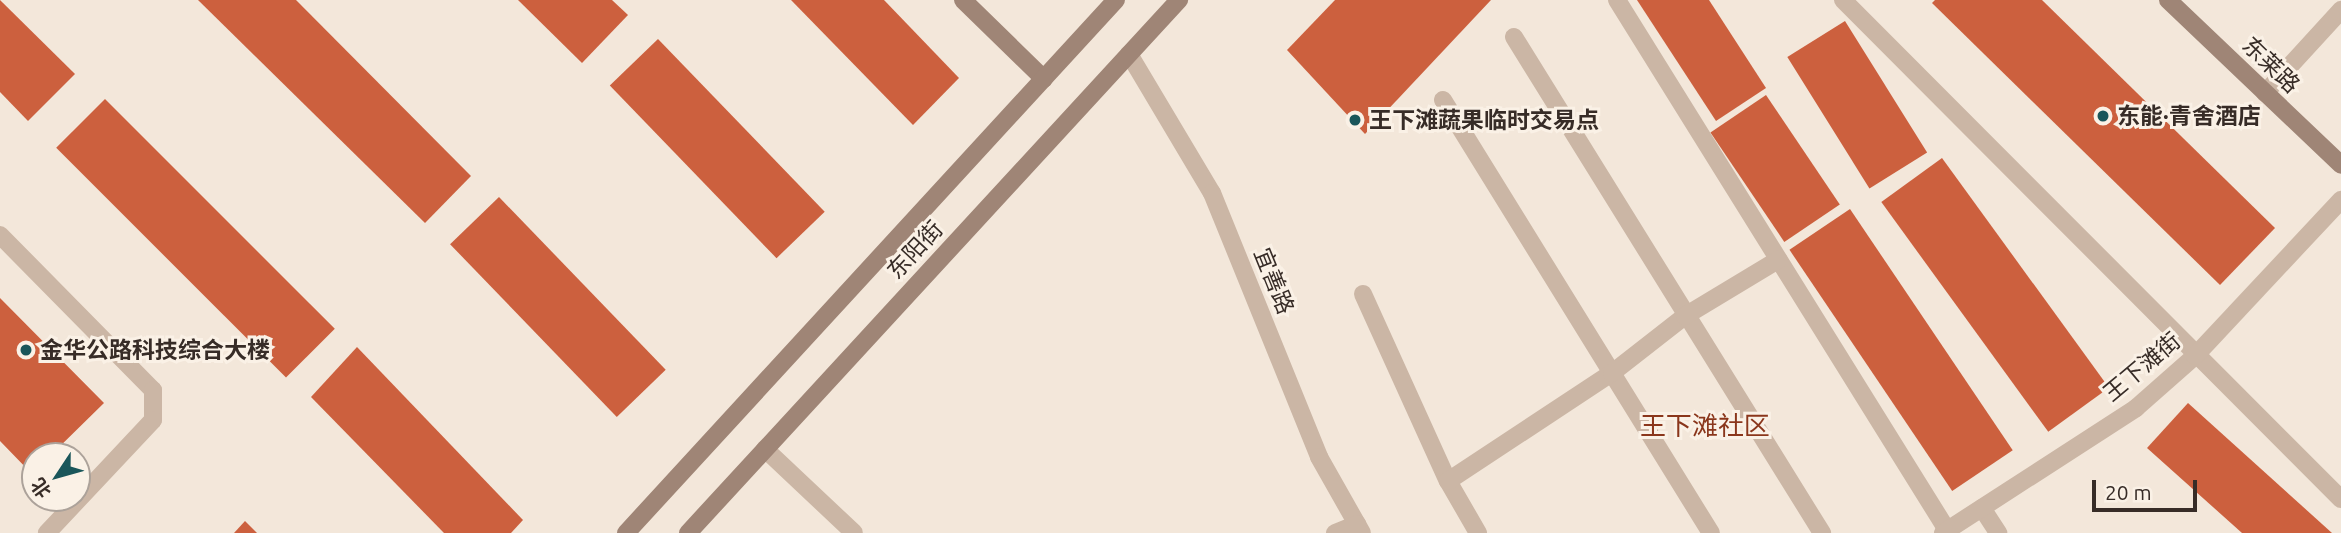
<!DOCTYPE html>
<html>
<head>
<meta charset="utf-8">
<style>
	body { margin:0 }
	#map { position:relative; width:2341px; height:533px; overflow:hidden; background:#f3e7da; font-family:Ubuntu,"Noto Sans SC",sans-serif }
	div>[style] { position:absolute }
	.building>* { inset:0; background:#cc603e; transform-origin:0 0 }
	.lane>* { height:18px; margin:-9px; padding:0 9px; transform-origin:9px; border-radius:9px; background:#cbb6a5 }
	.street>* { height:18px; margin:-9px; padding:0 9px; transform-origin:9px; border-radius:9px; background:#cbb6a5 }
	.secondary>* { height:18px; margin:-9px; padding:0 9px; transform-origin:9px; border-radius:9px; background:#9f8576 }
	.dots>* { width:19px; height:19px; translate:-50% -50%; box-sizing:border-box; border:4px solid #faf1e6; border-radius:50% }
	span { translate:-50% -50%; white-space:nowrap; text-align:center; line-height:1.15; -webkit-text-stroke:6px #faf1e6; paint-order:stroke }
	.street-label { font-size:23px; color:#372c27 }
	.poi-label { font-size:23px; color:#372c27; font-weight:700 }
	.left { translate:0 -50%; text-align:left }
	.quarter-label { font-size:26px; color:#8a361b }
	.north { position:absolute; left:21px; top:442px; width:70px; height:70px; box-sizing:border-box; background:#faf1e6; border:2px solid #aca29a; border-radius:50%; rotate:234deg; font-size:19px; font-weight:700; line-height:28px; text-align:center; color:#372c27 }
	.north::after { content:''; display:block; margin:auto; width:24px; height:32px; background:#1a565a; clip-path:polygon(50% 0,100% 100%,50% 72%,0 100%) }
	.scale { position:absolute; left:2092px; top:480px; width:105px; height:32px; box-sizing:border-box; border:4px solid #372c27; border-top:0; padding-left:9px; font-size:21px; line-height:24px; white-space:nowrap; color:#372c27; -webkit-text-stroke:5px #faf1e6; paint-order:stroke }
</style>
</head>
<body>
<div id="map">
	<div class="building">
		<div style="clip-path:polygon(0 0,75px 74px,28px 121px,0 92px)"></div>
		<div style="clip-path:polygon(198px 0,296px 0,471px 176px,425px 223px)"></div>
		<div style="clip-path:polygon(518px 0,612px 0,628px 15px,582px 63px)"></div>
		<div style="clip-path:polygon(791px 0,884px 0,959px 78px,913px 125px)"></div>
		<div style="clip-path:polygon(1335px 0,1491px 0,1365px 134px,1287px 50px)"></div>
		<div style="clip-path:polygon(1637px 0,1709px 0,1766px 88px,1716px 121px)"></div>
		<div style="clip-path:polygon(1935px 0,2042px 0,2275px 228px,2220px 285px,1932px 3px)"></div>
		<div style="left:1845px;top:21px;width:155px;height:68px;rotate:58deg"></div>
		<div style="left:658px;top:39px;width:240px;height:67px;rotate:46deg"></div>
		<div style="left:1766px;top:95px;width:132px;height:67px;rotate:56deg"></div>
		<div style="left:105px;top:99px;width:325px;height:69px;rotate:45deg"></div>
		<div style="left:1942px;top:158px;width:284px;height:75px;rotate:54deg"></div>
		<div style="left:499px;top:197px;width:240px;height:68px;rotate:46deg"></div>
		<div style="left:1850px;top:209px;width:291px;height:73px;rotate:56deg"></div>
		<div style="clip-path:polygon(0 298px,104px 403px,50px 456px,35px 456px,32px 474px,0 441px)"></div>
		<div style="clip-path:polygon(357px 347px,523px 520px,511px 533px,444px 533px,311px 397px)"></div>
		<div style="clip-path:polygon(2188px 403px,2332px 533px,2242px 533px,2147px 448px)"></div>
		<div style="clip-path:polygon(245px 521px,257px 533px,234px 533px)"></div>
	</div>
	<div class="lane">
		<div style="left:0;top:235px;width:218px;rotate:45.4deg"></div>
		<div style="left:153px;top:390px;width:30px;rotate:90deg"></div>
		<div style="left:153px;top:420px;width:155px;rotate:133.2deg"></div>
	</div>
	<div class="street">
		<div style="left:1617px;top:0;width:624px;rotate:58.09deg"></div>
		<div style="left:1843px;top:0;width:705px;rotate:45.06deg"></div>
		<div style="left:1514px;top:37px;width:584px;rotate:58.16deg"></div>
		<div style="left:1129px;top:54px;width:162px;rotate:59.2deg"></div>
		<div style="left:1212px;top:193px;width:285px;rotate:67.9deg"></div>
		<div style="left:1319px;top:457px;width:87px;rotate:60.5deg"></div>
		<div style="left:2265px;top:93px;width:113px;rotate:-47.5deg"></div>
		<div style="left:1443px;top:100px;width:509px;rotate:58.25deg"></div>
		<div style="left:1363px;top:294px;width:205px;rotate:65.6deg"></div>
		<div style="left:1448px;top:481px;width:60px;rotate:60deg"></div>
		<div style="left:765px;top:449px;width:122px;rotate:43.3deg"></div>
		<div style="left:1448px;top:481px;width:196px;rotate:-33.4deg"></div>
		<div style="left:1612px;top:373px;width:93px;rotate:-38deg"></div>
		<div style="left:1685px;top:316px;width:109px;rotate:-31.1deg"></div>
		<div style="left:1982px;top:508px;width:30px;rotate:57deg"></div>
		<div style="left:1335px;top:533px;width:24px;rotate:-22deg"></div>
		<div style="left:1943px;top:533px;width:230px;rotate:-32.9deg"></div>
		<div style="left:2136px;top:408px;width:79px;rotate:-41.4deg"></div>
		<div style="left:2195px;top:356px;width:214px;rotate:-46.9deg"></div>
	</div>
	<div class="secondary">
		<div style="left:963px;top:0;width:113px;rotate:44.3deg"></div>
		<div style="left:2168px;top:0;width:239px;rotate:43.6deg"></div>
		<div style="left:626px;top:533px;width:724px;rotate:-47.41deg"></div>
		<div style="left:688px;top:533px;width:725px;rotate:-47.35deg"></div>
	</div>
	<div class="dots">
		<div style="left:2103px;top:116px;background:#1a565a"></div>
		<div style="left:1355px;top:120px;background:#1a565a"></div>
		<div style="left:26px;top:350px;background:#1a565a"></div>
	</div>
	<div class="street-label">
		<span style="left:2271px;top:65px;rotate:44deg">东莱路</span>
		<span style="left:915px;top:250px;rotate:-47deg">东阳街</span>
		<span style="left:1274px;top:281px;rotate:68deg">宜善路</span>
		<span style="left:2142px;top:367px;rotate:-40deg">王下滩街</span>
	</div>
	<div class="poi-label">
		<span class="left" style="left:2117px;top:116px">东能·青舍酒店</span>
		<span class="left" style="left:1369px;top:120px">王下滩蔬果临时交易点</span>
		<span class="left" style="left:40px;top:350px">金华公路科技综合大楼</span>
	</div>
	<div class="quarter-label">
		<span style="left:1705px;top:426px">王下滩社区</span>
	</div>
	<div class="north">北</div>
	<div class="scale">20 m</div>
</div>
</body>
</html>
